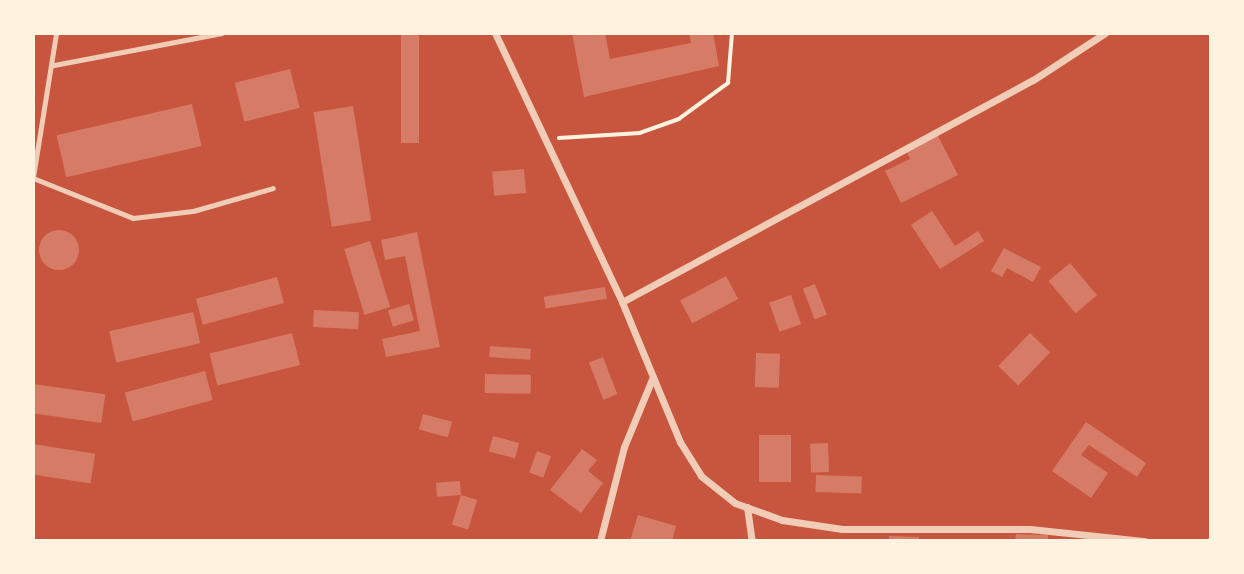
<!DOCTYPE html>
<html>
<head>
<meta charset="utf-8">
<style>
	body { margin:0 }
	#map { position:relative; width:1244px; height:574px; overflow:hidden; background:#c8553d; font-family:Rubik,sans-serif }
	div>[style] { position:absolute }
	.building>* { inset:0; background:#d67c66; transform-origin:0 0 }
	.round { border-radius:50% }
	.path>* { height:3.5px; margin:-1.75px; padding:0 1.75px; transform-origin:1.75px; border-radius:1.75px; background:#fff3e0 }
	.service>* { height:5px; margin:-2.5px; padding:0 2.5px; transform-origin:2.5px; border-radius:2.5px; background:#f1ccb7 }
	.minor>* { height:7px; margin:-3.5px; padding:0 3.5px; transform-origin:3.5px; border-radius:3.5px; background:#f1ccb7 }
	span { translate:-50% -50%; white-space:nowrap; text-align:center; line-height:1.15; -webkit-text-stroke:5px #fff3e0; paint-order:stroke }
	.frame { position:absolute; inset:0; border:35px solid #fff3e0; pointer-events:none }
</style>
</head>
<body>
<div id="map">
	<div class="building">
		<div style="left:401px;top:33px;width:18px;height:110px"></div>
		<div style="clip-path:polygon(572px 33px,605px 33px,610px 59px,691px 43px,689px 33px,713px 33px,719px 66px,584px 97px)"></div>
		<div style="left:290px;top:69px;width:40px;height:57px;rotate:76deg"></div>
		<div style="left:192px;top:104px;width:43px;height:139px;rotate:77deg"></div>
		<div style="left:353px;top:106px;width:116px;height:40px;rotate:81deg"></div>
		<div style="clip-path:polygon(937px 134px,958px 175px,901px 203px,885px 171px,910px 159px,906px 150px)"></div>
		<div style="left:524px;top:169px;width:24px;height:32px;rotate:85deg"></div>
		<div style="clip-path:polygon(932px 211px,955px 246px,978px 231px,984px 241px,940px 269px,911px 225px)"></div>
		<div class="round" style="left:39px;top:230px;width:40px;height:40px"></div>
		<div style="clip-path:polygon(417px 232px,440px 347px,386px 357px,382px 339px,420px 331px,405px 256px,385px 260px,381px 240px)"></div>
		<div style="left:370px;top:241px;width:69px;height:27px;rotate:73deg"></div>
		<div style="clip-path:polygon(1004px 248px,1041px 267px,1033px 282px,1007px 268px,1002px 277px,991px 271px)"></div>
		<div style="left:1070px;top:263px;width:42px;height:28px;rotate:50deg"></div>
		<div style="left:726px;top:276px;width:26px;height:52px;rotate:62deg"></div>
		<div style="left:277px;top:277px;width:27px;height:84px;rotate:75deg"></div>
		<div style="left:815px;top:284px;width:33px;height:13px;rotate:69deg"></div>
		<div style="left:605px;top:287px;width:12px;height:62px;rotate:81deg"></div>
		<div style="left:791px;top:295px;width:31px;height:23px;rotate:71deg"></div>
		<div style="left:409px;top:304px;width:17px;height:22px;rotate:73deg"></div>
		<div style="left:314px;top:310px;width:45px;height:17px;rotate:3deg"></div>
		<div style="left:193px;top:312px;width:32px;height:86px;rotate:77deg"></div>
		<div style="left:292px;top:333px;width:33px;height:85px;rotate:76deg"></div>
		<div style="left:1030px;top:333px;width:28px;height:46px;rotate:44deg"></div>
		<div style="left:490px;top:346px;width:41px;height:11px;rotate:4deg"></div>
		<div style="left:756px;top:353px;width:24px;height:34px;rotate:2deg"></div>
		<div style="left:603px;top:357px;width:40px;height:15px;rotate:69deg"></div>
		<div style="left:205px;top:371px;width:30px;height:83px;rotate:75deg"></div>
		<div style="left:485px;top:374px;width:46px;height:19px;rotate:1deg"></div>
		<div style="left:33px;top:384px;width:73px;height:29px;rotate:8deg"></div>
		<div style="left:423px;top:414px;width:30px;height:16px;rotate:15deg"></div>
		<div style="clip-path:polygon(1086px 422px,1146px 463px,1137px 477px,1089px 445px,1081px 455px,1108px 473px,1091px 498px,1052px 471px)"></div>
		<div style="left:759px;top:435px;width:32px;height:47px"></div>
		<div style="left:493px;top:436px;width:27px;height:16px;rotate:15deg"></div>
		<div style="left:828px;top:443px;width:29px;height:18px;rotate:88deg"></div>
		<div style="left:33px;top:444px;width:63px;height:30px;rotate:9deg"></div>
		<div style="clip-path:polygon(582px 449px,597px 460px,588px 471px,603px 483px,581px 513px,550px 490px)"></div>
		<div style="left:537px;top:451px;width:15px;height:23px;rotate:20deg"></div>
		<div style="left:816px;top:475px;width:46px;height:17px;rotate:2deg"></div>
		<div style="left:460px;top:481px;width:14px;height:24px;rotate:86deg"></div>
		<div style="left:461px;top:495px;width:17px;height:31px;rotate:17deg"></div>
		<div style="clip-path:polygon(638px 515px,676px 526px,672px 541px,630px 541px)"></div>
		<div style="clip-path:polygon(1016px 534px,1048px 535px,1048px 541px,1015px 541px)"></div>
		<div style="clip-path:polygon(889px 536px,919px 537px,919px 541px,889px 541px)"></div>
	</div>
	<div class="path">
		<div style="left:559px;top:138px;width:81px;rotate:-3.5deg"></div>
		<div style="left:640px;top:133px;width:41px;rotate:-19.7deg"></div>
		<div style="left:679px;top:119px;width:61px;rotate:-36.3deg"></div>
		<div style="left:728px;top:83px;width:50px;rotate:-85.4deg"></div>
	</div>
	<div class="service">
		<div style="left:54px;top:65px;width:171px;rotate:-10.8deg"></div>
		<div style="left:33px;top:177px;width:146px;rotate:-80.9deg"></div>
		<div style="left:33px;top:178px;width:108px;rotate:21.8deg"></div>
		<div style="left:133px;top:218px;width:60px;rotate:-6.7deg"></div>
		<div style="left:193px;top:211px;width:83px;rotate:-16deg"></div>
	</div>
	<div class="minor">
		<div style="left:495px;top:33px;width:297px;rotate:64.7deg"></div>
		<div style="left:622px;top:302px;width:152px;rotate:67.5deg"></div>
		<div style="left:680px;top:442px;width:40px;rotate:58deg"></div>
		<div style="left:701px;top:476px;width:43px;rotate:38.5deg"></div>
		<div style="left:735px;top:503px;width:50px;rotate:19.9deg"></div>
		<div style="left:782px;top:520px;width:61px;rotate:8.5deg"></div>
		<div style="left:842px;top:529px;width:188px"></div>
		<div style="left:1030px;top:529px;width:116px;rotate:6deg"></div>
		<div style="left:622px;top:302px;width:467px;rotate:-28.4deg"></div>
		<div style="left:1033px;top:80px;width:86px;rotate:-33.1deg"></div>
		<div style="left:747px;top:507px;width:34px;rotate:82deg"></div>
		<div style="left:600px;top:541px;width:97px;rotate:-75.7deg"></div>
		<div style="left:624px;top:447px;width:74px;rotate:-67.6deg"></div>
		<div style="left:1210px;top:541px;width:1px;rotate:-45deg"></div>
	</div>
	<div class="frame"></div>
</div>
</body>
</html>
